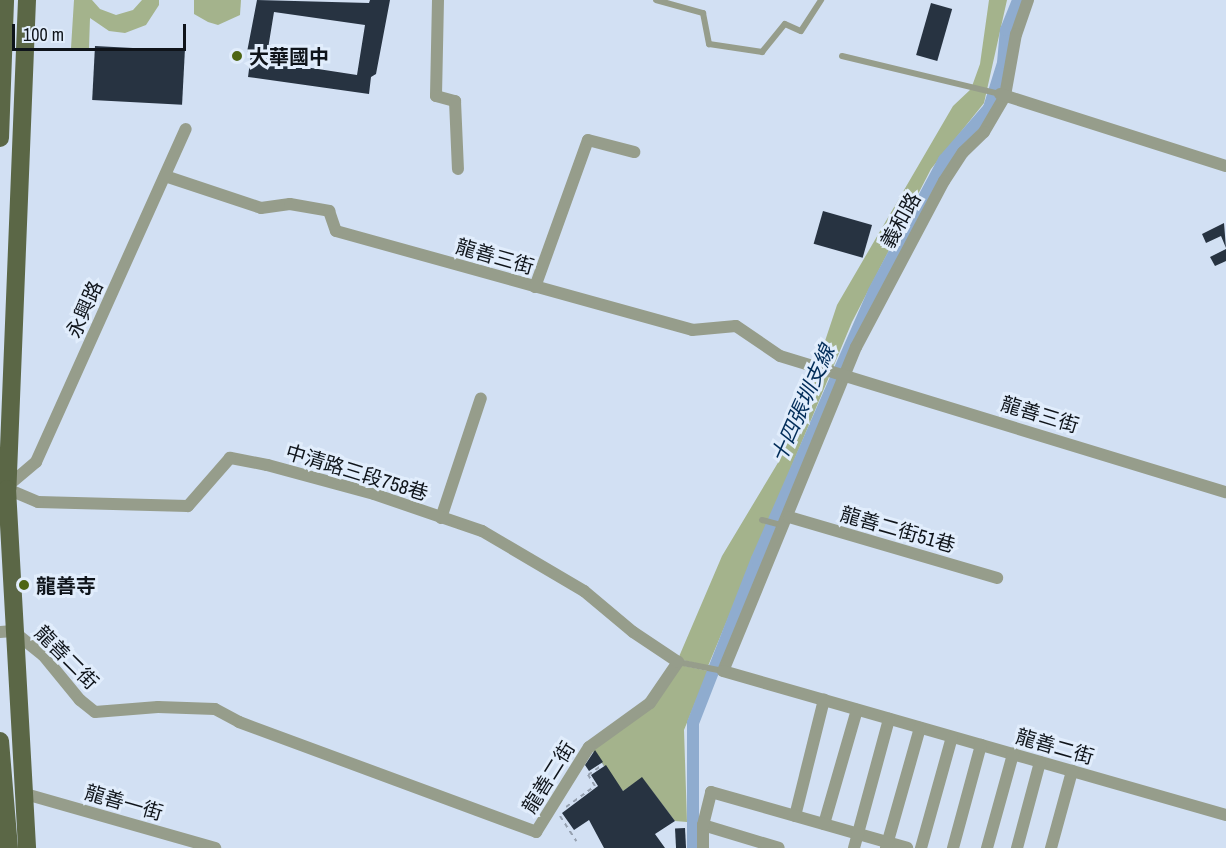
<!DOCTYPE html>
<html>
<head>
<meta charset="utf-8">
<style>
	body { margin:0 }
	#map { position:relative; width:1226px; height:848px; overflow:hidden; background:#d2e0f3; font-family:"Archivo Narrow","Noto Sans TC",sans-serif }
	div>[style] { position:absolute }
	.green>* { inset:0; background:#a4b38c }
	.canal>* { height:12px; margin:-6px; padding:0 6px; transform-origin:6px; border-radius:6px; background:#8faccf }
	.building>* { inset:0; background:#273341; transform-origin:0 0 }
	.path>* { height:2px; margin-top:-1px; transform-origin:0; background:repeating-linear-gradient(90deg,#95a0af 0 4.5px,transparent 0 9px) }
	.lane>* { height:6px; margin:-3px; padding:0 3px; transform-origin:3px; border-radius:3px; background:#969d8b }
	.street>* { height:12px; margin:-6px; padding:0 6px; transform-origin:6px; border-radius:6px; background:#969d8b }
	.primary>* { height:18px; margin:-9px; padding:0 9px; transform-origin:9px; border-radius:9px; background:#5b6746 }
	.dots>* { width:16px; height:16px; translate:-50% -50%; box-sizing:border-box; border:3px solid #e1edfc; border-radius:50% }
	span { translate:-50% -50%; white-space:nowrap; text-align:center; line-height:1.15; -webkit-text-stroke:6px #e1edfc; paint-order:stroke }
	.poi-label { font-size:20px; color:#0f141a; font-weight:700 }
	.left { translate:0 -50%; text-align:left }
	.street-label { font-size:20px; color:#0f141a }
	.water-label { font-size:21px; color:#012c58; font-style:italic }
	.scale { position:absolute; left:12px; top:24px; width:174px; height:27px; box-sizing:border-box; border:3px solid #0f141a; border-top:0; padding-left:8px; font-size:18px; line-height:21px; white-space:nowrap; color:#0f141a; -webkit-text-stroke:4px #e1edfc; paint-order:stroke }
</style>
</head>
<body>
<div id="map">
	<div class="green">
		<div style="clip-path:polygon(74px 0,92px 0,100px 9px,116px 15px,133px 10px,142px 0,159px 0,159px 5px,146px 25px,125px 33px,109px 31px,90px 18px,89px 48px,71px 48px)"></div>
		<div style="clip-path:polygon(194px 0,241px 0,240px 15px,218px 25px,208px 22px,194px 14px)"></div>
		<div style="clip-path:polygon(989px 0,1007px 0,984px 103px,931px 169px,852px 322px,708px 666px,678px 659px,722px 556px,779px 461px,805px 401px,837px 305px,953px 106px,971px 89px,980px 64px)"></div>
		<div style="clip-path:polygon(680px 665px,708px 671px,684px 730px,687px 822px,675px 821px,642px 778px,623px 791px,591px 749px,653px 705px)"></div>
	</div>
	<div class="canal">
		<div style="left:693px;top:848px;width:125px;rotate:-90deg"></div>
		<div style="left:693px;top:723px;width:176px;rotate:-68.7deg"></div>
		<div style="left:757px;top:559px;width:292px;rotate:-66.4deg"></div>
		<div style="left:874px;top:291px;width:149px;rotate:-61.9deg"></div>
		<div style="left:944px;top:160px;width:69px;rotate:-49.1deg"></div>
		<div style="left:989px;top:108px;width:47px;rotate:-72.7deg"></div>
		<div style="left:1003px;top:63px;width:33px;rotate:-85deg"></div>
		<div style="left:1006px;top:30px;width:32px;rotate:-68deg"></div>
	</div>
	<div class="building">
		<div style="clip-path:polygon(evenodd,257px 0,369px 3px,370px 0,390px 0,376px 74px,371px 77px,369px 94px,248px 77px,251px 54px,247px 52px,257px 0,274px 12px,365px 25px,357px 75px,266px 61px,274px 12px)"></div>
		<div style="left:931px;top:3px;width:22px;height:54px;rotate:16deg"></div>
		<div style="left:95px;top:46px;width:90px;height:54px;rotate:3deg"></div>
		<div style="left:823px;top:211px;width:51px;height:34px;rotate:16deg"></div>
		<div style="clip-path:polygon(1224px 223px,1226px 248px,1221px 236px,1206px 243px,1202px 234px)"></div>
		<div style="clip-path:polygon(1226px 249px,1226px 261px,1215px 266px,1210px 257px)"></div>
		<div style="clip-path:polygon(595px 750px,603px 762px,589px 771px,585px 765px)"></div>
		<div style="clip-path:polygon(606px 765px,623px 791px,642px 777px,675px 821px,655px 834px,665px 848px,604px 848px,589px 820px,574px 830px,562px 813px,598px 786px,591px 775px)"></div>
		<div style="left:685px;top:828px;width:20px;height:10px;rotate:87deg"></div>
	</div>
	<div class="path">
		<div style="left:588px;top:775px;width:19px;rotate:-35deg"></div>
		<div style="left:566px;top:807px;width:36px;rotate:-36deg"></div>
		<div style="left:595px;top:786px;width:15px;rotate:-122deg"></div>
		<div style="left:560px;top:816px;width:30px;rotate:57deg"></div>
	</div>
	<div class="lane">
		<div style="left:656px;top:0;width:49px;rotate:15.5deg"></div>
		<div style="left:703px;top:13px;width:32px;rotate:79deg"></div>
		<div style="left:709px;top:44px;width:54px;rotate:8.6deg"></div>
		<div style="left:762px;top:52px;width:36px;rotate:-51deg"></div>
		<div style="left:785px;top:24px;width:17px;rotate:24deg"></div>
		<div style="left:801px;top:31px;width:37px;rotate:-57deg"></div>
		<div style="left:842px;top:56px;width:163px;rotate:13.5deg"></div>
		<div style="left:762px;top:520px;width:23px;rotate:15deg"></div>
		<div style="left:678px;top:662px;width:46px;rotate:11.3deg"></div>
	</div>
	<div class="street">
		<div style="left:438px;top:0;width:96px;rotate:91.2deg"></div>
		<div style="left:436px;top:96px;width:20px;rotate:15deg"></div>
		<div style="left:455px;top:101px;width:68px;rotate:87.5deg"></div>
		<div style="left:1028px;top:0;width:36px;rotate:109deg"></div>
		<div style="left:1016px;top:34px;width:63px;rotate:100.1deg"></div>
		<div style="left:1005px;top:96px;width:42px;rotate:120.3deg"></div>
		<div style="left:984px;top:132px;width:29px;rotate:136deg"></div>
		<div style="left:963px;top:152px;width:35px;rotate:123deg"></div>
		<div style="left:944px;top:181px;width:188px;rotate:117.9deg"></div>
		<div style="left:856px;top:347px;width:350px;rotate:112.3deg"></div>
		<div style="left:723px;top:671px;width:523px;rotate:15.98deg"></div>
		<div style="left:1000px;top:94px;width:237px;rotate:17.7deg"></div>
		<div style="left:165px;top:176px;width:101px;rotate:18.4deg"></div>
		<div style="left:261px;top:208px;width:29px;rotate:-8deg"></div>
		<div style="left:290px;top:204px;width:40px;rotate:10deg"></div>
		<div style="left:329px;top:211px;width:21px;rotate:71deg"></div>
		<div style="left:336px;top:231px;width:370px;rotate:15.5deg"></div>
		<div style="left:692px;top:330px;width:44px;rotate:-5.2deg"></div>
		<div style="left:736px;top:326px;width:53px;rotate:34.3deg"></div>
		<div style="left:780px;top:356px;width:466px;rotate:17deg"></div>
		<div style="left:535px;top:287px;width:156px;rotate:-70.2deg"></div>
		<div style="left:588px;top:140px;width:48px;rotate:14.6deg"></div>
		<div style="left:4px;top:489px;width:42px;rotate:-40.2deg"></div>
		<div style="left:36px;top:462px;width:365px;rotate:-65.8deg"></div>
		<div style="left:789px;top:517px;width:217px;rotate:16.3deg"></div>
		<div style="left:441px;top:518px;width:126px;rotate:-71.6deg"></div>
		<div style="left:0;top:632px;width:13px;rotate:-4deg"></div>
		<div style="left:13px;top:631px;width:38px;rotate:39deg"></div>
		<div style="left:43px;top:655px;width:58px;rotate:50.6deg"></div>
		<div style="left:80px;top:700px;width:19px;rotate:39deg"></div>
		<div style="left:95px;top:712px;width:63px;rotate:-4.5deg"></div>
		<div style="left:158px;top:707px;width:57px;rotate:2deg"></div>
		<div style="left:215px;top:709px;width:27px;rotate:28deg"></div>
		<div style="left:239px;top:722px;width:317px;rotate:20.3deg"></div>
		<div style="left:536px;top:832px;width:100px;rotate:-58.1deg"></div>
		<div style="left:589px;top:747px;width:75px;rotate:-35.8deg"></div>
		<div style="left:650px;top:703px;width:50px;rotate:-55.7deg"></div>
		<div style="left:678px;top:662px;width:54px;rotate:-146.3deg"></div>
		<div style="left:633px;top:632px;width:64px;rotate:-140.1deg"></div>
		<div style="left:584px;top:591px;width:118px;rotate:-149.5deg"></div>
		<div style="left:482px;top:531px;width:114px;rotate:-161.1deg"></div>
		<div style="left:374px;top:494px;width:111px;rotate:-164.8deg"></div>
		<div style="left:267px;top:465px;width:38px;rotate:-169deg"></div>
		<div style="left:230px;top:458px;width:64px;rotate:131.2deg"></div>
		<div style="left:188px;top:506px;width:150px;rotate:-178.5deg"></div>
		<div style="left:38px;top:502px;width:34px;rotate:-157deg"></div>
		<div style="left:22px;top:793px;width:201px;rotate:15.9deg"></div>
		<div style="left:795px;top:816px;width:120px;rotate:-76deg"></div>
		<div style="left:824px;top:824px;width:119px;rotate:-73.9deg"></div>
		<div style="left:703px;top:825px;width:79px;rotate:16.8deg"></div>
		<div style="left:703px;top:848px;width:23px;rotate:-90deg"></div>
		<div style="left:703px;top:825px;width:34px;rotate:-76deg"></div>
		<div style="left:711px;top:792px;width:204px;rotate:15.9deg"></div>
		<div style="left:854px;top:848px;width:134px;rotate:-74.8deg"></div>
		<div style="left:886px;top:848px;width:125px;rotate:-74.2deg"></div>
		<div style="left:921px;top:848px;width:115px;rotate:-74.4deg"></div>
		<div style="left:953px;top:848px;width:107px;rotate:-74.8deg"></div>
		<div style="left:987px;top:848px;width:98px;rotate:-74.5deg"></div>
		<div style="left:1017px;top:848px;width:89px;rotate:-75deg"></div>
		<div style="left:1051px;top:848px;width:80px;rotate:-74.7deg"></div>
	</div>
	<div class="primary">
		<div style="left:27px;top:0;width:489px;rotate:92.3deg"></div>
		<div style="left:7px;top:489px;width:360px;rotate:86.8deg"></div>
		<div style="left:0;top:138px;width:138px;rotate:-87.9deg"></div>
		<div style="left:0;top:741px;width:107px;rotate:85.2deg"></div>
	</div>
	<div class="dots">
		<div style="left:237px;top:56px;background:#4e6514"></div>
		<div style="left:24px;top:585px;background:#4e6514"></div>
	</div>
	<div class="poi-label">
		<span class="left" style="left:249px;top:56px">大華國中</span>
		<span class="left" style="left:36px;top:585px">龍善寺</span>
	</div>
	<div class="street-label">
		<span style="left:900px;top:220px;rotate:-61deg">義和路</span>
		<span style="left:495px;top:256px;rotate:16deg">龍善三街</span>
		<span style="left:84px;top:309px;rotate:-66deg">永興路</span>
		<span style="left:1040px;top:414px;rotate:17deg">龍善三街</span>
		<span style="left:357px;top:472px;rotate:17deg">中清路三段758巷</span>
		<span style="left:898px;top:529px;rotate:16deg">龍善二街51巷</span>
		<span style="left:67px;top:657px;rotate:45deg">龍善二街</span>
		<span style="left:1055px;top:746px;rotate:16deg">龍善二街</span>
		<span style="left:548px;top:777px;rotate:-58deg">龍善二街</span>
		<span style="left:124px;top:802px;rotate:16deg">龍善一街</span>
	</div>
	<div class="water-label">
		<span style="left:803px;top:404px;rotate:-66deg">十四張圳支線</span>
	</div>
	<div class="scale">100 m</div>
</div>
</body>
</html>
